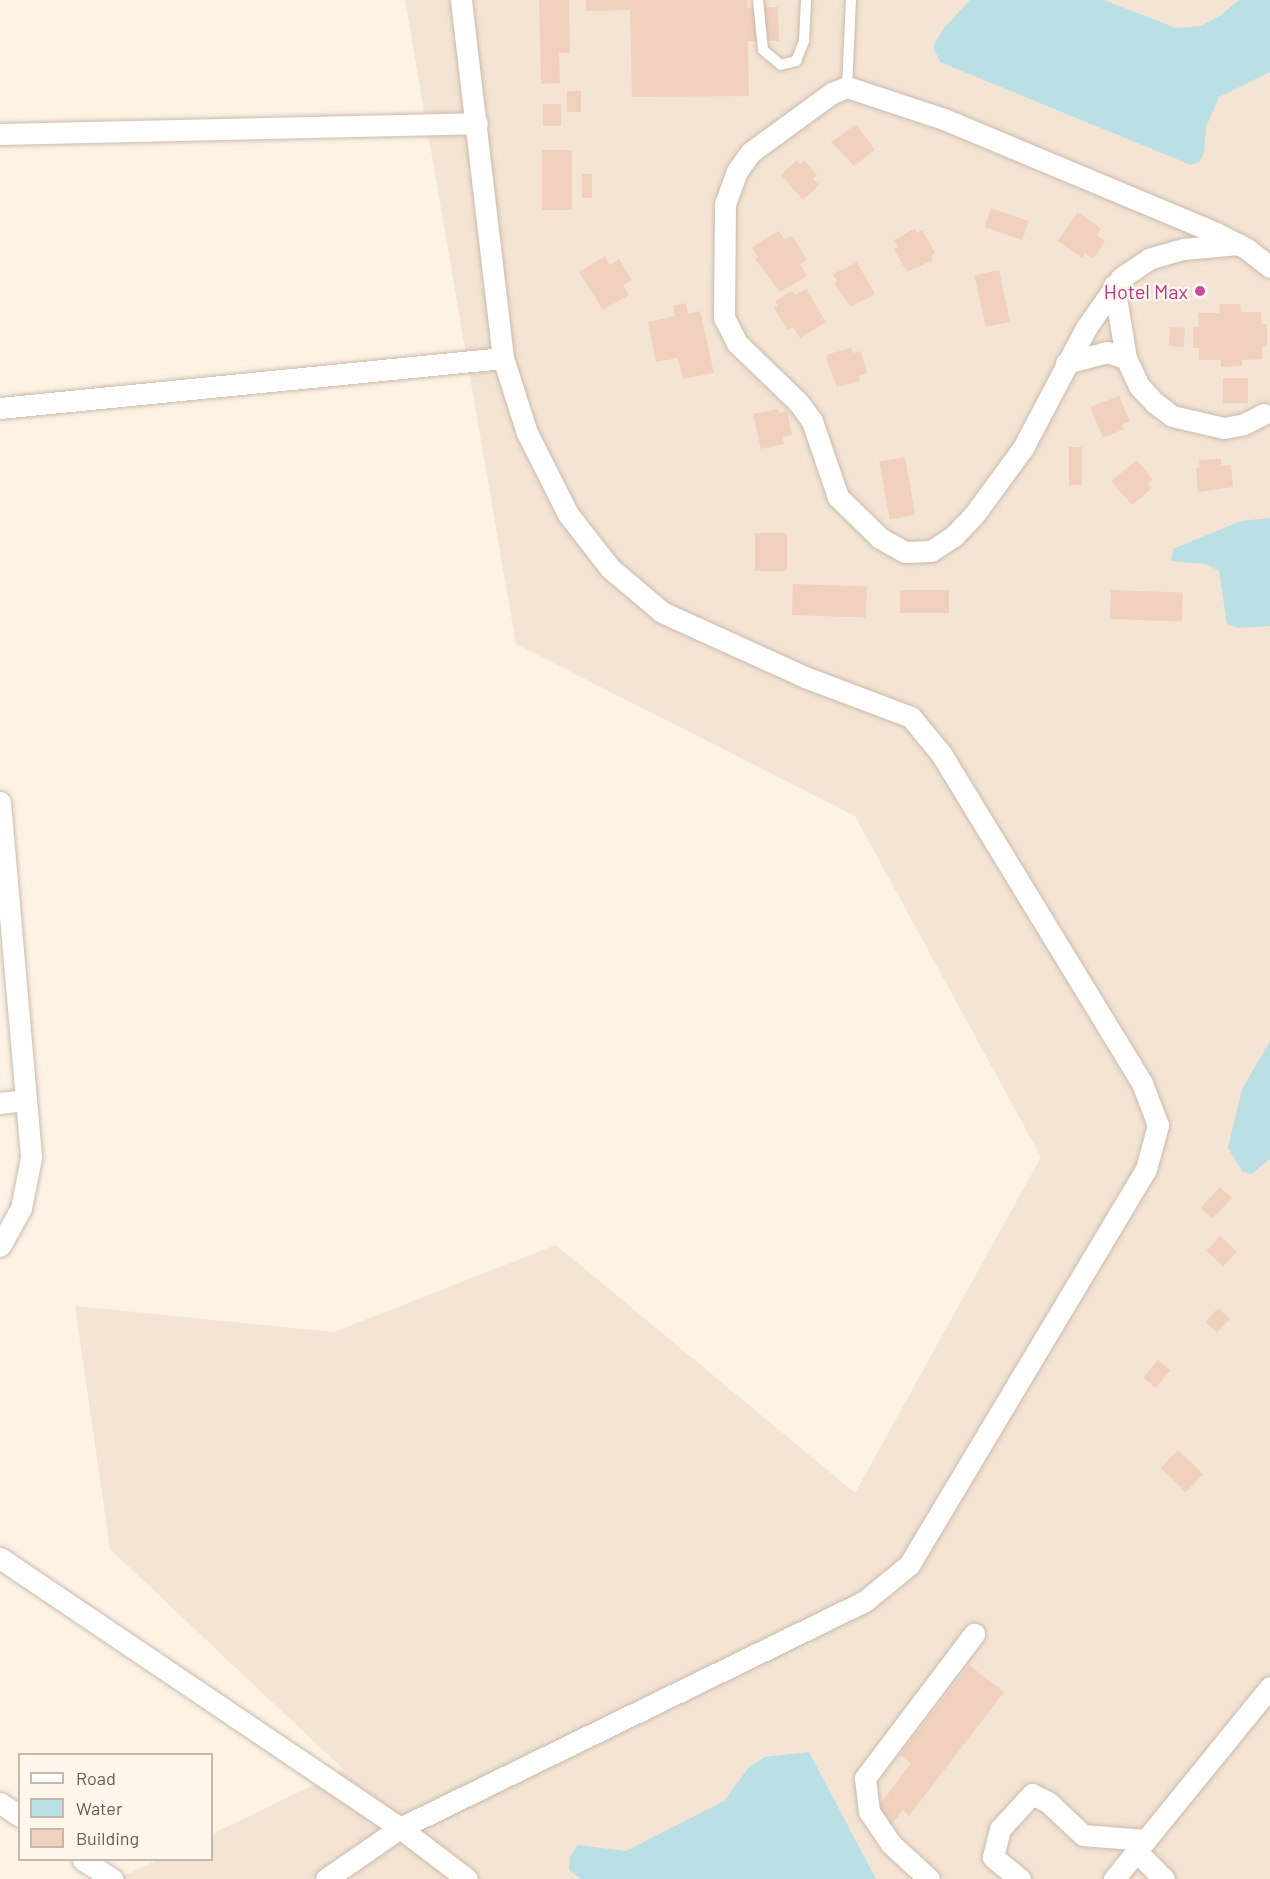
<!DOCTYPE html>
<html>
<head>
<meta charset="utf-8">
<style>
	body { margin:0 }
	#map { position:relative; width:1270px; height:1879px; overflow:hidden; background:#fcf3e5; font-family:Barlow,sans-serif }
	div>[style] { position:absolute }
	.residential>* { inset:0; background:#f3e4d4 }
	.water>* { inset:0; background:#bae0e5 }
	.building>* { inset:0; background:#f1d1bd; transform-origin:0 0 }
	.roads { filter:drop-shadow(0 0 2px #cdbaac) drop-shadow(0 0 2px #cdbaac) }
	.service>* { height:10px; margin:-5px; padding:0 5px; transform-origin:5px; border-radius:5px; background:#fff }
	.minor>* { height:21px; margin:-10.5px; padding:0 10.5px; transform-origin:10.5px; border-radius:10.5px; background:#fff }
	.dots>* { width:16px; height:16px; translate:-50% -50%; box-sizing:border-box; border:3px solid #fff7ec; border-radius:50% }
	span { translate:-50% -50%; white-space:nowrap; text-align:center; line-height:1.15; -webkit-text-stroke:5px #fff7ec; paint-order:stroke }
	.hotel-label { font-size:20px; color:#b23c85 }
	.right { translate:-100% -50%; text-align:right }
	.legend { position:absolute; left:18px; top:1753px; width:195px; height:108px; box-sizing:border-box; background:#fff7ec; border:2px solid #c7b8ac; margin:0; padding:8px 10px; list-style:none; font-size:18px; color:#74594b }
	.legend li { display:flex; align-items:center; gap:12px; height:30px }
	.legend b { width:30px; border:2px solid #c7b8ac }
</style>
</head>
<body>
<div id="map">
	<div class="residential">
		<div style="clip-path:polygon(405px 0,1270px 0,1270px 1879px,117px 1879px,158px 1860px,212px 1860px,212px 1834px,344px 1770px,110px 1549px,75px 1306px,334px 1332px,556px 1245px,855px 1493px,1041px 1157px,855px 816px,516px 644px)"></div>
	</div>
	<div class="water">
		<div style="clip-path:polygon(970px 0,1104px 0,1176px 28px,1201px 26px,1221px 15px,1239px 0,1270px 0,1270px 72px,1219px 97px,1206px 127px,1204px 153px,1199px 162px,1191px 165px,940px 62px,933px 47px,943px 29px)"></div>
		<div style="clip-path:polygon(1270px 518px,1270px 626px,1237px 628px,1227px 624px,1219px 571px,1206px 564px,1171px 561px,1173px 549px,1241px 521px)"></div>
		<div style="clip-path:polygon(1270px 1041px,1270px 1159px,1251px 1174px,1243px 1172px,1228px 1148px,1242px 1089px)"></div>
		<div style="clip-path:polygon(809px 1752px,876px 1879px,581px 1879px,569px 1870px,570px 1856px,578px 1845px,626px 1851px,724px 1801px,749px 1767px,765px 1757px)"></div>
	</div>
	<div class="building">
		<div style="clip-path:polygon(539px 0,569px 0,570px 53px,559px 53px,560px 83px,541px 84px)"></div>
		<div style="clip-path:polygon(586px 0,747px 0,748px 8px,778px 7px,779px 41px,748px 41px,749px 96px,632px 97px,630px 10px,586px 11px)"></div>
		<div style="left:567px;top:91px;width:14px;height:21px"></div>
		<div style="left:561px;top:104px;width:22px;height:18px;rotate:90deg"></div>
		<div style="clip-path:polygon(856px 124px,875px 150px,854px 166px,831px 142px)"></div>
		<div style="left:542px;top:150px;width:30px;height:60px"></div>
		<div style="clip-path:polygon(797px 160px,800px 164px,804px 160px,817px 175px,813px 179px,819px 185px,803px 200px,781px 175px)"></div>
		<div style="left:592px;top:174px;width:24px;height:10px;rotate:90deg"></div>
		<div style="left:991px;top:208px;width:40px;height:20px;rotate:19deg"></div>
		<div style="clip-path:polygon(1078px 212px,1101px 229px,1097px 235px,1105px 241px,1093px 259px,1085px 253px,1082px 258px,1058px 241px)"></div>
		<div style="clip-path:polygon(915px 228px,917px 233px,922px 230px,935px 253px,931px 256px,933px 260px,907px 272px,894px 249px,898px 247px,894px 240px)"></div>
		<div style="clip-path:polygon(779px 231px,785px 240px,792px 236px,807px 260px,800px 264px,807px 276px,780px 292px,755px 259px,758px 257px,752px 247px)"></div>
		<div style="clip-path:polygon(605px 256px,610px 265px,619px 259px,632px 280px,623px 285px,629px 295px,603px 310px,579px 272px)"></div>
		<div style="clip-path:polygon(857px 262px,875px 294px,851px 307px,834px 283px,837px 281px,833px 274px)"></div>
		<div style="left:999px;top:270px;width:53px;height:25px;rotate:78deg"></div>
		<div style="clip-path:polygon(806px 289px,826px 322px,800px 338px,793px 327px,788px 330px,774px 308px,778px 306px,775px 301px,792px 291px,795px 295px)"></div>
		<div style="clip-path:polygon(686px 303px,688px 314px,700px 311px,714px 373px,683px 379px,678px 358px,656px 362px,648px 322px,675px 316px,673px 306px)"></div>
		<div style="clip-path:polygon(1219px 304px,1240px 304px,1241px 312px,1261px 312px,1262px 324px,1267px 324px,1267px 347px,1262px 347px,1262px 359px,1242px 360px,1242px 366px,1221px 367px,1221px 360px,1199px 360px,1199px 348px,1193px 348px,1193px 327px,1199px 327px,1198px 313px,1220px 313px)"></div>
		<div style="left:1170px;top:327px;width:15px;height:19px;rotate:4deg"></div>
		<div style="clip-path:polygon(851px 348px,853px 353px,861px 351px,867px 373px,859px 376px,860px 381px,837px 387px,826px 359px,828px 354px)"></div>
		<div style="left:1223px;top:378px;width:25px;height:25px"></div>
		<div style="clip-path:polygon(1119px 396px,1130px 421px,1122px 425px,1124px 429px,1103px 438px,1090px 407px)"></div>
		<div style="clip-path:polygon(778px 409px,779px 413px,787px 411px,792px 435px,782px 437px,784px 444px,761px 449px,753px 414px)"></div>
		<div style="left:1069px;top:447px;width:13px;height:38px"></div>
		<div style="left:905px;top:457px;width:59px;height:26px;rotate:80deg"></div>
		<div style="clip-path:polygon(1221px 459px,1221px 466px,1231px 465px,1233px 487px,1198px 492px,1196px 468px,1200px 467px,1199px 460px)"></div>
		<div style="clip-path:polygon(1137px 460px,1153px 480px,1148px 484px,1152px 488px,1132px 505px,1111px 481px)"></div>
		<div style="left:755px;top:533px;width:32px;height:38px"></div>
		<div style="left:793px;top:584px;width:74px;height:31px;rotate:2deg"></div>
		<div style="left:900px;top:590px;width:49px;height:23px"></div>
		<div style="left:1111px;top:590px;width:72px;height:29px;rotate:2deg"></div>
		<div style="left:1220px;top:1187px;width:16px;height:28px;rotate:43deg"></div>
		<div style="left:1220px;top:1236px;width:23px;height:20px;rotate:43deg"></div>
		<div style="left:1218px;top:1308px;width:16px;height:19px;rotate:43deg"></div>
		<div style="left:1158px;top:1360px;width:16px;height:23px;rotate:40deg"></div>
		<div style="left:1178px;top:1450px;width:35px;height:25px;rotate:44deg"></div>
		<div style="clip-path:polygon(969px 1665px,1004px 1692px,909px 1816px,903px 1810px,892px 1824px,875px 1811px,911px 1763px,900px 1755px)"></div>
	</div>
	<div class="roads">
		<div class="service">
			<div style="left:758px;top:0;width:50px;rotate:84.3deg"></div>
			<div style="left:763px;top:50px;width:23px;rotate:40deg"></div>
			<div style="left:781px;top:65px;width:16px;rotate:-15deg"></div>
			<div style="left:796px;top:61px;width:22px;rotate:-68deg"></div>
			<div style="left:804px;top:41px;width:41px;rotate:-87.2deg"></div>
			<div style="left:847px;top:87px;width:87px;rotate:-87.4deg"></div>
		</div>
		<div class="minor">
			<div style="left:0;top:134px;width:477px;rotate:-1.3deg"></div>
			<div style="left:1238px;top:244px;width:55px;rotate:174.8deg"></div>
			<div style="left:1183px;top:249px;width:35px;rotate:164deg"></div>
			<div style="left:1149px;top:259px;width:34px;rotate:146deg"></div>
			<div style="left:1121px;top:278px;width:61px;rotate:125deg"></div>
			<div style="left:1086px;top:328px;width:136px;rotate:117.7deg"></div>
			<div style="left:1023px;top:448px;width:84px;rotate:126.3deg"></div>
			<div style="left:973px;top:516px;width:28px;rotate:134deg"></div>
			<div style="left:954px;top:536px;width:27px;rotate:147deg"></div>
			<div style="left:931px;top:551px;width:26px;rotate:178deg"></div>
			<div style="left:905px;top:552px;width:29px;rotate:-151deg"></div>
			<div style="left:880px;top:538px;width:59px;rotate:-135.7deg"></div>
			<div style="left:838px;top:497px;width:80px;rotate:-108.9deg"></div>
			<div style="left:812px;top:421px;width:24px;rotate:-126deg"></div>
			<div style="left:798px;top:402px;width:85px;rotate:-136deg"></div>
			<div style="left:737px;top:343px;width:28px;rotate:-117deg"></div>
			<div style="left:724px;top:318px;width:114px;rotate:-89.5deg"></div>
			<div style="left:725px;top:204px;width:35px;rotate:-70deg"></div>
			<div style="left:737px;top:171px;width:24px;rotate:-54deg"></div>
			<div style="left:751px;top:152px;width:100px;rotate:-36.1deg"></div>
			<div style="left:832px;top:93px;width:16px;rotate:-22deg"></div>
			<div style="left:847px;top:87px;width:102px;rotate:18.3deg"></div>
			<div style="left:944px;top:119px;width:295px;rotate:22.7deg"></div>
			<div style="left:1216px;top:233px;width:35px;rotate:27deg"></div>
			<div style="left:1247px;top:249px;width:29px;rotate:38deg"></div>
			<div style="left:1114px;top:285px;width:74px;rotate:80.7deg"></div>
			<div style="left:1126px;top:358px;width:31px;rotate:65deg"></div>
			<div style="left:1139px;top:386px;width:23px;rotate:47deg"></div>
			<div style="left:1155px;top:403px;width:21px;rotate:37deg"></div>
			<div style="left:1172px;top:416px;width:53px;rotate:13deg"></div>
			<div style="left:1224px;top:428px;width:20px;rotate:-11deg"></div>
			<div style="left:1244px;top:424px;width:22px;rotate:-27deg"></div>
			<div style="left:1066px;top:363px;width:42px;rotate:-15deg"></div>
			<div style="left:1107px;top:352px;width:20px;rotate:18deg"></div>
			<div style="left:0;top:408px;width:505px;rotate:-5.68deg"></div>
			<div style="left:0;top:802px;width:357px;rotate:85deg"></div>
			<div style="left:31px;top:1158px;width:51px;rotate:101.3deg"></div>
			<div style="left:21px;top:1208px;width:43px;rotate:118.9deg"></div>
			<div style="left:0;top:1103px;width:26px;rotate:-7deg"></div>
			<div style="left:0;top:1558px;width:483px;rotate:34deg"></div>
			<div style="left:400px;top:1828px;width:84px;rotate:37.3deg"></div>
			<div style="left:0;top:1803px;width:24px;rotate:33deg"></div>
			<div style="left:1137px;top:1852px;width:38px;rotate:45deg"></div>
			<div style="left:83px;top:1860px;width:35px;rotate:33deg"></div>
			<div style="left:326px;top:1879px;width:90px;rotate:-34.6deg"></div>
			<div style="left:400px;top:1828px;width:517px;rotate:-26.02deg"></div>
			<div style="left:865px;top:1601px;width:57px;rotate:-39.3deg"></div>
			<div style="left:909px;top:1565px;width:462px;rotate:-59.1deg"></div>
			<div style="left:1146px;top:1169px;width:46px;rotate:-74.7deg"></div>
			<div style="left:1158px;top:1125px;width:45px;rotate:-110.9deg"></div>
			<div style="left:1142px;top:1083px;width:384px;rotate:-121.4deg"></div>
			<div style="left:942px;top:755px;width:49px;rotate:-129.2deg"></div>
			<div style="left:911px;top:717px;width:113px;rotate:-159.3deg"></div>
			<div style="left:805px;top:677px;width:157px;rotate:-155.6deg"></div>
			<div style="left:662px;top:612px;width:68px;rotate:-139.8deg"></div>
			<div style="left:610px;top:568px;width:68px;rotate:-127.9deg"></div>
			<div style="left:568px;top:514px;width:91px;rotate:-116.8deg"></div>
			<div style="left:527px;top:433px;width:79px;rotate:-107.7deg"></div>
			<div style="left:503px;top:358px;width:360px;rotate:-96.7deg"></div>
			<div style="left:929px;top:1879px;width:52px;rotate:-137.4deg"></div>
			<div style="left:891px;top:1844px;width:40px;rotate:-124deg"></div>
			<div style="left:869px;top:1811px;width:33px;rotate:-97deg"></div>
			<div style="left:865px;top:1778px;width:181px;rotate:-52.9deg"></div>
			<div style="left:1020px;top:1879px;width:35px;rotate:-141deg"></div>
			<div style="left:993px;top:1857px;width:29px;rotate:-76deg"></div>
			<div style="left:1000px;top:1829px;width:47px;rotate:-47.6deg"></div>
			<div style="left:1032px;top:1794px;width:18px;rotate:27deg"></div>
			<div style="left:1048px;top:1802px;width:48px;rotate:43.3deg"></div>
			<div style="left:1083px;top:1835px;width:63px;rotate:4.5deg"></div>
			<div style="left:1114px;top:1879px;width:247px;rotate:-50.9deg"></div>
		</div>
	</div>
	<div class="dots">
		<div style="left:1200px;top:291px;background:#d1479c"></div>
	</div>
	<div class="hotel-label">
		<span class="right" style="left:1188px;top:291px">Hotel Max</span>
	</div>
	<ul class="legend">
	<li><b style="height:8px;background:#fff"></b>Road</li>
	<li><b style="height:16px;background:#bae0e5"></b>Water</li>
	<li><b style="height:16px;background:#f1d1bd"></b>Building</li>
	</ul>
</div>
</body>
</html>
